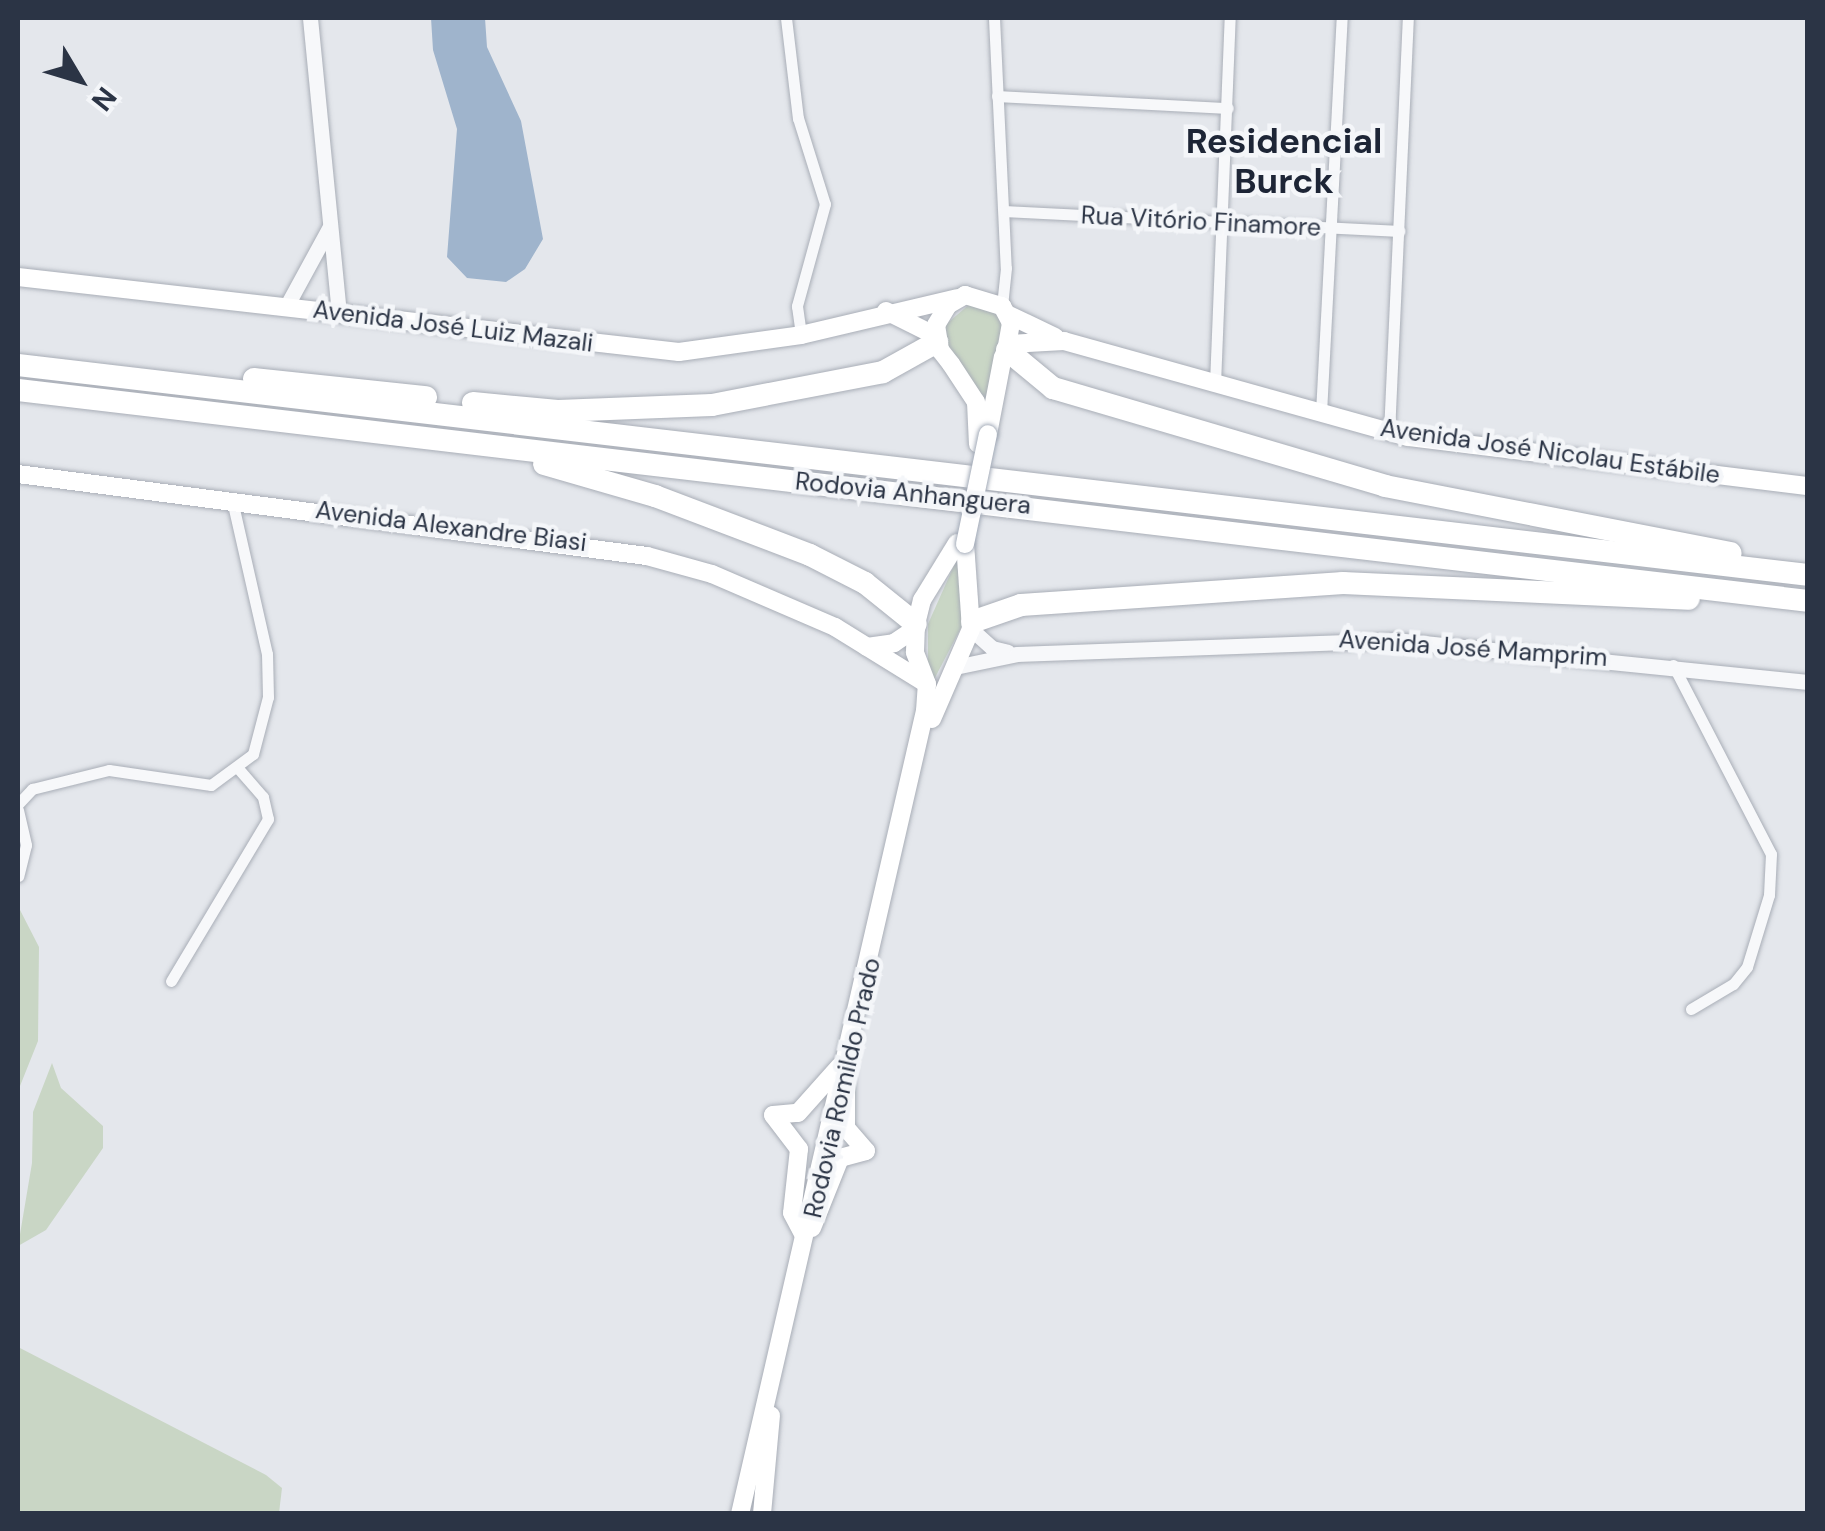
<!DOCTYPE html>
<html>
<head>
<meta charset="utf-8">
<style>
	body { margin:0 }
	#map { position:relative; width:1825px; height:1531px; overflow:hidden; background:#e4e7ec; font-family:"DM Sans",sans-serif }
	div>[style] { position:absolute }
	.green>* { inset:0; background:#c9d6c5 }
	.water>* { inset:0; background:#9fb4cc }
	.roads { filter:drop-shadow(0 0 2px #a9aeb7) drop-shadow(0 0 2px #a9aeb7) }
	.minor>* { height:11px; margin:-5.5px; padding:0 5.5px; transform-origin:5.5px; border-radius:5.5px; background:#f7f8fa }
	.tertiary>* { height:15px; margin:-7.5px; padding:0 7.5px; transform-origin:7.5px; border-radius:7.5px; background:#f7f8fa }
	.secondary>* { height:18px; margin:-9px; padding:0 9px; transform-origin:9px; border-radius:9px; background:#fff }
	.primary>* { height:18px; margin:-9px; padding:0 9px; transform-origin:9px; border-radius:9px; background:#fff }
	.motorway>* { height:22px; margin:-11px; padding:0 11px; transform-origin:11px; border-radius:11px; background:#fff }
	.bridges { filter:drop-shadow(0 0 2px #a3abb8) drop-shadow(0 0 2px #a3abb8) }
	.primary-bridge>* { height:18px; margin:-9px; padding:0 9px; transform-origin:9px; border-radius:9px; background:#fff }
	span { translate:-50% -50%; white-space:nowrap; text-align:center; line-height:1.15; -webkit-text-stroke:9px #f4f6f9; paint-order:stroke }
	.street-label { font-size:25px; color:#2b3445 }
	.district-label { font-size:35px; color:#1d2536; font-weight:700 }
	.frame { position:absolute; inset:0; border:20px solid #2b3445; pointer-events:none }
	.north { position:absolute; left:30px; top:30px; width:100px; height:100px; -webkit-text-stroke:8px #f4f6f9; paint-order:stroke; rotate:128deg; font-size:28px; font-weight:700; line-height:40px; text-align:center; color:#2b3445 }
	.north::after { content:''; display:block; margin:auto; width:35px; height:45px; background:#2b3445; clip-path:polygon(50% 0,100% 100%,50% 72%,0 100%) }
</style>
</head>
<body>
<div id="map">
	<div class="green">
		<div style="clip-path:polygon(972px 302px,991px 307px,1003px 322px,986px 424px,950px 355px,943px 327px)"></div>
		<div style="clip-path:polygon(960px 552px,962px 626px,928px 691px,928px 624px)"></div>
		<div style="clip-path:polygon(19px 883px,19px 908px,39px 947px,38px 1041px,18px 1091px,18px 884px)"></div>
		<div style="clip-path:polygon(52px 1063px,61px 1088px,103px 1126px,103px 1148px,46px 1230px,18px 1246px,32px 1163px,33px 1112px)"></div>
		<div style="clip-path:polygon(18px 1347px,266px 1475px,282px 1488px,279px 1513px,18px 1513px)"></div>
	</div>
	<div class="water">
		<div style="clip-path:polygon(431px 18px,485px 18px,487px 47px,521px 121px,543px 239px,525px 269px,506px 282px,467px 278px,447px 257px,457px 129px,433px 50px)"></div>
	</div>
	<div class="roads">
		<div class="minor">
			<div style="left:786px;top:18px;width:101px;rotate:83.2deg"></div>
			<div style="left:798px;top:118px;width:90px;rotate:72.6deg"></div>
			<div style="left:825px;top:204px;width:106px;rotate:105.4deg"></div>
			<div style="left:797px;top:306px;width:29px;rotate:82deg"></div>
			<div style="left:994px;top:18px;width:250px;rotate:87.3deg"></div>
			<div style="left:1006px;top:268px;width:38px;rotate:96deg"></div>
			<div style="left:997px;top:96px;width:231px;rotate:3deg"></div>
			<div style="left:1004px;top:211px;width:396px;rotate:2.9deg"></div>
			<div style="left:1215px;top:384px;width:366px;rotate:-87.7deg"></div>
			<div style="left:1321px;top:413px;width:396px;rotate:-87deg"></div>
			<div style="left:1389px;top:433px;width:415px;rotate:-87.4deg"></div>
			<div style="left:1673px;top:665px;width:213px;rotate:62.6deg"></div>
			<div style="left:1771px;top:854px;width:41px;rotate:92.8deg"></div>
			<div style="left:1769px;top:895px;width:75px;rotate:107deg"></div>
			<div style="left:1747px;top:967px;width:22px;rotate:129deg"></div>
			<div style="left:1733px;top:984px;width:49px;rotate:149.2deg"></div>
			<div style="left:18px;top:804px;width:21px;rotate:-47deg"></div>
			<div style="left:32px;top:789px;width:79px;rotate:-13.9deg"></div>
			<div style="left:109px;top:770px;width:103px;rotate:8.4deg"></div>
			<div style="left:211px;top:785px;width:52px;rotate:-36.4deg"></div>
			<div style="left:253px;top:754px;width:59px;rotate:-75.3deg"></div>
			<div style="left:268px;top:697px;width:43px;rotate:-91.3deg"></div>
			<div style="left:267px;top:654px;width:158px;rotate:-102.8deg"></div>
			<div style="left:18px;top:810px;width:36px;rotate:77deg"></div>
			<div style="left:26px;top:845px;width:32px;rotate:104deg"></div>
			<div style="left:171px;top:981px;width:189px;rotate:-59.1deg"></div>
			<div style="left:268px;top:819px;width:23px;rotate:-103deg"></div>
			<div style="left:263px;top:797px;width:37px;rotate:-131deg"></div>
		</div>
		<div class="tertiary">
			<div style="left:310px;top:18px;width:296px;rotate:84.4deg"></div>
			<div style="left:286px;top:307px;width:90px;rotate:-61.4deg"></div>
			<div style="left:971px;top:629px;width:28px;rotate:42deg"></div>
			<div style="left:992px;top:648px;width:16px;rotate:14deg"></div>
			<div style="left:955px;top:667px;width:63px;rotate:-11.8deg"></div>
			<div style="left:1017px;top:654px;width:377px;rotate:-2.1deg"></div>
			<div style="left:1394px;top:640px;width:416px;rotate:5.8deg"></div>
		</div>
		<div class="secondary">
			<div style="left:18px;top:277px;width:665px;rotate:6.47deg"></div>
			<div style="left:679px;top:352px;width:123px;rotate:-7.9deg"></div>
			<div style="left:801px;top:335px;width:160px;rotate:-13.3deg"></div>
			<div style="left:886px;top:311px;width:56px;rotate:26.6deg"></div>
			<div style="left:1007px;top:314px;width:53px;rotate:25.6deg"></div>
			<div style="left:1010px;top:344px;width:54px;rotate:-3.2deg"></div>
			<div style="left:1064px;top:341px;width:357px;rotate:15.6deg"></div>
			<div style="left:1408px;top:437px;width:403px;rotate:7deg"></div>
			<div style="left:951px;top:364px;width:18px;rotate:-128deg"></div>
			<div style="left:940px;top:350px;width:25px;rotate:-99deg"></div>
			<div style="left:936px;top:325px;width:23px;rotate:-59deg"></div>
			<div style="left:948px;top:305px;width:20px;rotate:-30deg"></div>
			<div style="left:965px;top:295px;width:39px;rotate:17deg"></div>
			<div style="left:1002px;top:306px;width:19px;rotate:62deg"></div>
			<div style="left:1011px;top:323px;width:29px;rotate:100deg"></div>
			<div style="left:18px;top:474px;width:634px;rotate:7.43deg"></div>
			<div style="left:647px;top:556px;width:67px;rotate:15.5deg"></div>
			<div style="left:712px;top:574px;width:134px;rotate:23.3deg"></div>
			<div style="left:835px;top:627px;width:108px;rotate:31.8deg"></div>
			<div style="left:867px;top:647px;width:27px;rotate:-8deg"></div>
			<div style="left:894px;top:643px;width:27px;rotate:-34deg"></div>
		</div>
		<div class="primary">
			<div style="left:951px;top:364px;width:45px;rotate:56.7deg"></div>
			<div style="left:976px;top:402px;width:42px;rotate:87.3deg"></div>
			<div style="left:988px;top:434px;width:79px;rotate:-79.1deg"></div>
			<div style="left:932px;top:719px;width:98px;rotate:-66.6deg"></div>
			<div style="left:971px;top:629px;width:85px;rotate:-94deg"></div>
			<div style="left:846px;top:1071px;width:57px;rotate:90deg"></div>
			<div style="left:846px;top:1128px;width:30px;rotate:49deg"></div>
			<div style="left:773px;top:1115px;width:43px;rotate:52.6deg"></div>
			<div style="left:799px;top:1149px;width:64px;rotate:96.2deg"></div>
			<div style="left:792px;top:1213px;width:24px;rotate:62deg"></div>
			<div style="left:773px;top:1115px;width:25px;rotate:-5deg"></div>
			<div style="left:798px;top:1113px;width:62px;rotate:-48.3deg"></div>
			<div style="left:812px;top:1228px;width:75px;rotate:-68.2deg"></div>
			<div style="left:840px;top:1158px;width:27px;rotate:-15deg"></div>
			<div style="left:740px;top:1514px;width:824px;rotate:-77.03deg"></div>
			<div style="left:925px;top:711px;width:27px;rotate:-86deg"></div>
			<div style="left:927px;top:684px;width:34px;rotate:-111deg"></div>
			<div style="left:915px;top:652px;width:28px;rotate:-88deg"></div>
			<div style="left:916px;top:624px;width:25px;rotate:-76deg"></div>
			<div style="left:922px;top:600px;width:67px;rotate:-58.4deg"></div>
			<div style="left:762px;top:1514px;width:99px;rotate:-84.8deg"></div>
		</div>
		<div class="motorway">
			<div style="left:1007px;top:350px;width:60px;rotate:39.6deg"></div>
			<div style="left:1053px;top:388px;width:346px;rotate:16.4deg"></div>
			<div style="left:1385px;top:486px;width:352px;rotate:11deg"></div>
			<div style="left:18px;top:365px;width:1802px;rotate:6.69deg"></div>
			<div style="left:254px;top:379px;width:173px;rotate:6deg"></div>
			<div style="left:18px;top:390px;width:1802px;rotate:6.72deg"></div>
			<div style="left:473px;top:403px;width:85px;rotate:5.4deg"></div>
			<div style="left:558px;top:411px;width:154px;rotate:-2.2deg"></div>
			<div style="left:712px;top:405px;width:174px;rotate:-10.9deg"></div>
			<div style="left:883px;top:372px;width:62px;rotate:-29.1deg"></div>
			<div style="left:544px;top:464px;width:116px;rotate:16.1deg"></div>
			<div style="left:655px;top:496px;width:166px;rotate:20.8deg"></div>
			<div style="left:810px;top:555px;width:62px;rotate:27deg"></div>
			<div style="left:865px;top:583px;width:65px;rotate:38.8deg"></div>
			<div style="left:972px;top:622px;width:52px;rotate:-19.1deg"></div>
			<div style="left:1021px;top:605px;width:323px;rotate:-3.9deg"></div>
			<div style="left:1343px;top:583px;width:346px;rotate:2.6deg"></div>
		</div>
	</div>
	<div class="bridges">
		<div class="primary-bridge">
			<div style="left:965px;top:544px;width:112px;rotate:-78.2deg"></div>
		</div>
	</div>
	<div class="street-label">
		<span style="left:1201px;top:222px;rotate:3deg">Rua Vitório Finamore</span>
		<span style="left:453px;top:327px;rotate:7deg">Avenida José Luiz Mazali</span>
		<span style="left:1550px;top:452px;rotate:8deg">Avenida José Nicolau Estábile</span>
		<span style="left:913px;top:494px;rotate:6deg">Rodovia Anhanguera</span>
		<span style="left:451px;top:527px;rotate:7deg">Avenida Alexandre Biasi</span>
		<span style="left:1473px;top:649px;rotate:4deg">Avenida José Mamprim</span>
		<span style="left:843px;top:1088px;rotate:-77deg">Rodovia Romildo Prado</span>
	</div>
	<div class="district-label">
		<span style="left:1284px;top:161px">Residencial<br>Burck</span>
	</div>
	<div class="frame"></div>
	<div class="north">N</div>
</div>
</body>
</html>
